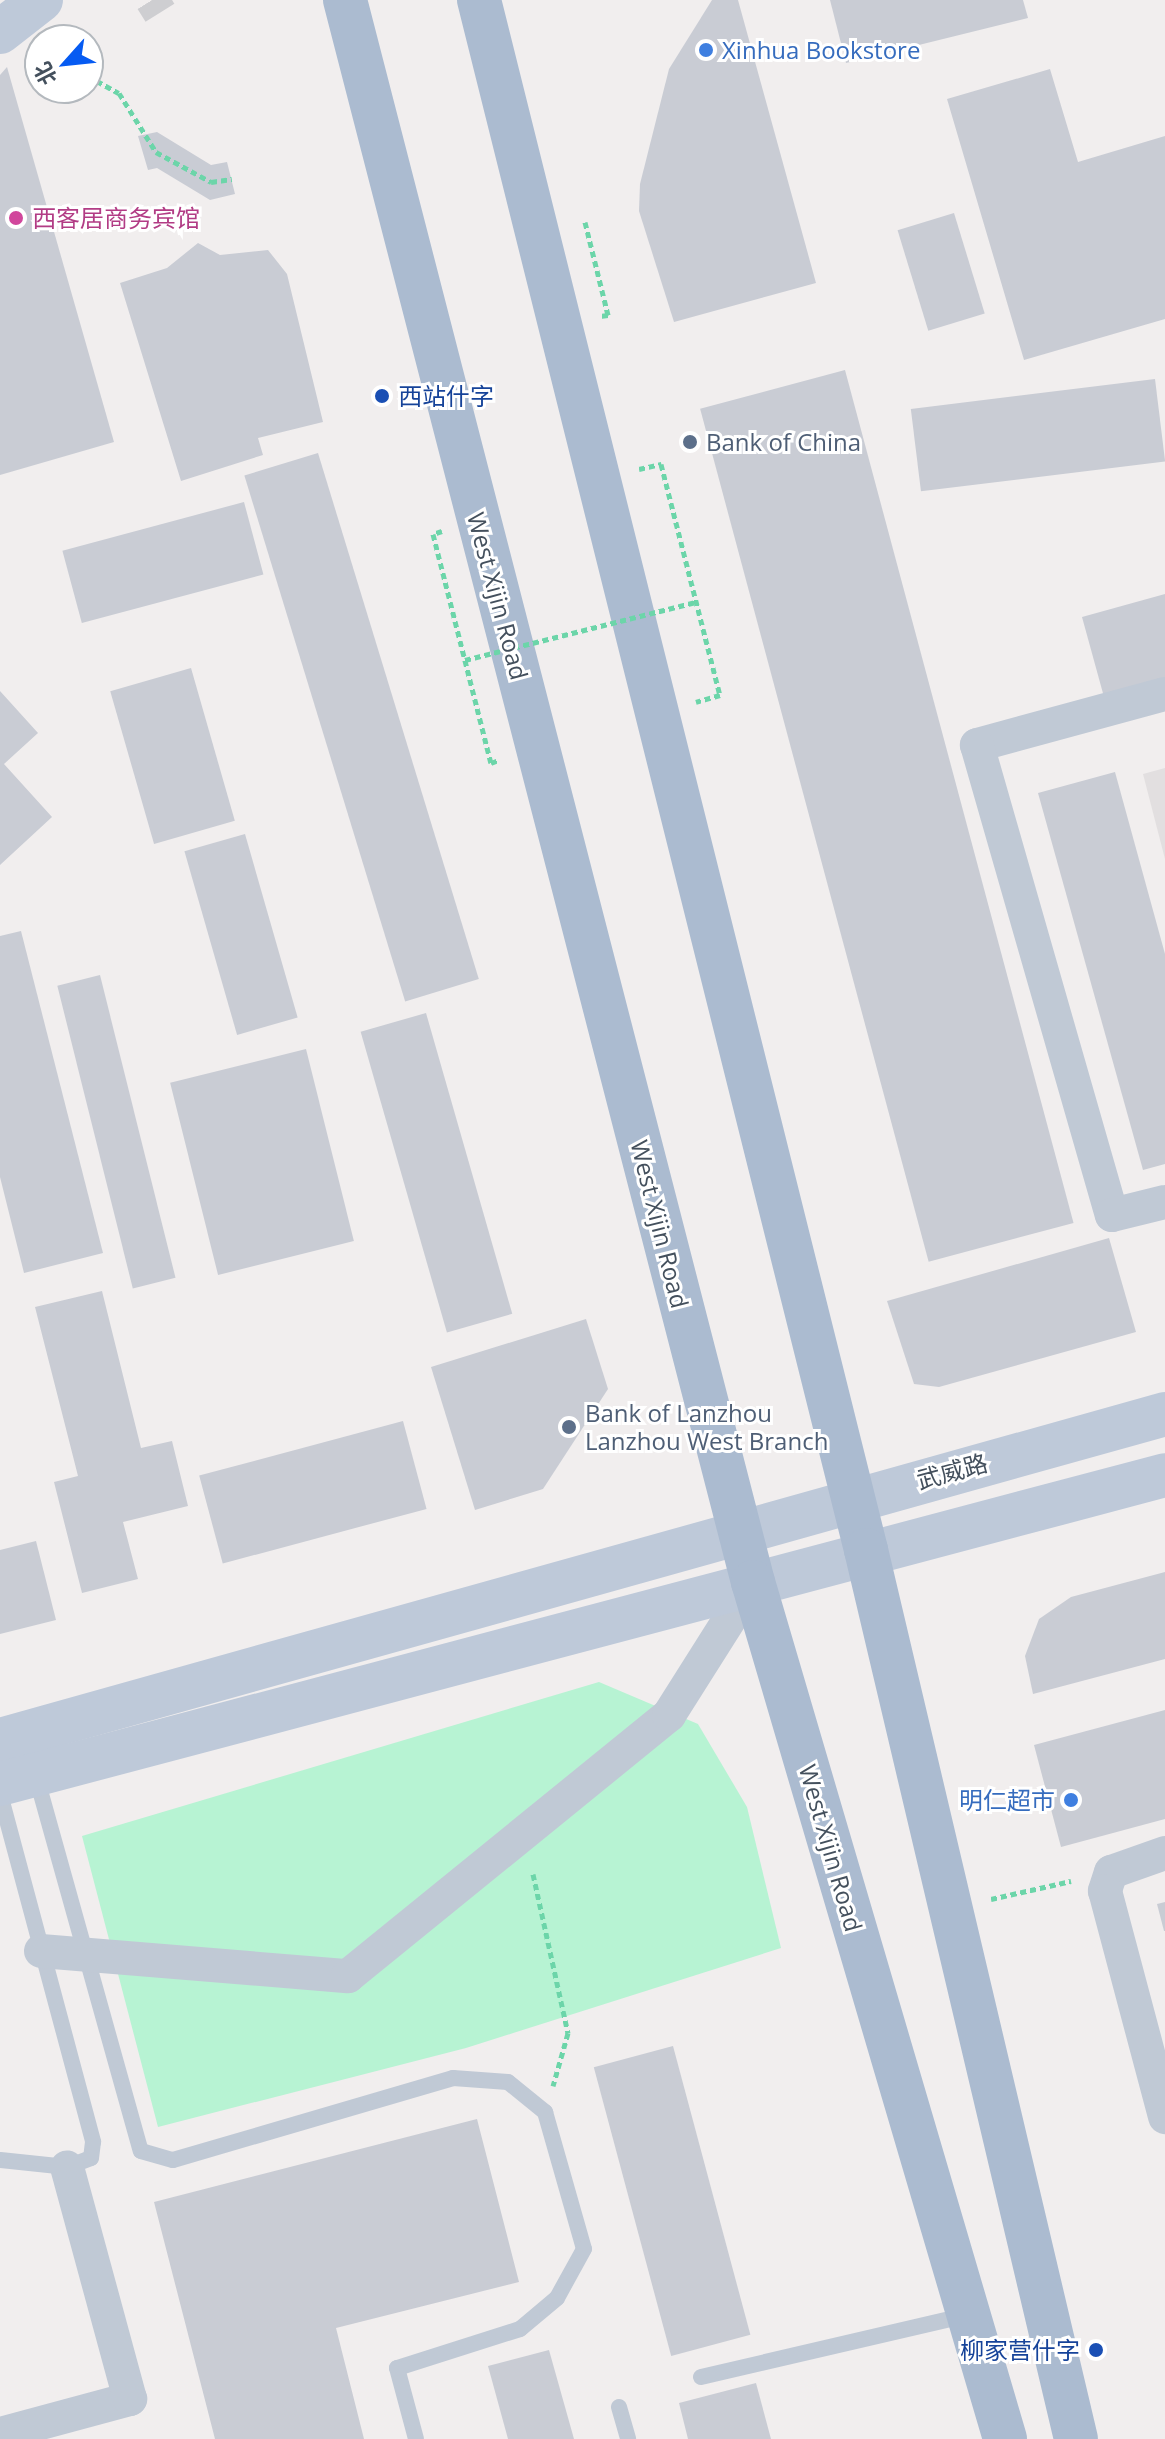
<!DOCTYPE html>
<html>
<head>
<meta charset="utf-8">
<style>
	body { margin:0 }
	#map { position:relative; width:1165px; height:2439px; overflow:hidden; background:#f1eeee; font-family:"Open Sans","Noto Sans SC",sans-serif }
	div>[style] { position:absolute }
	.education>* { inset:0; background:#e2dfe0 }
	.green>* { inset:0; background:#b7f3d3 }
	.building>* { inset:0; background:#c9ccd4; transform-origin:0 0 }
	.street-tunnel>* { height:34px; margin-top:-17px; transform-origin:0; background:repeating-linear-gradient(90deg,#ceced1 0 34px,transparent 0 51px) }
	.path>* { height:5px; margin-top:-2.5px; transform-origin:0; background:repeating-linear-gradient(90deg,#6cd5a9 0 6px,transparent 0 10px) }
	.lane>* { height:16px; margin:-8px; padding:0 8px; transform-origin:8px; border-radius:8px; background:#c0c9d5 }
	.street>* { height:34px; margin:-17px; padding:0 17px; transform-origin:17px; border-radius:17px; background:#c0c9d5 }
	.secondary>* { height:44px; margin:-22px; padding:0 22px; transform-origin:22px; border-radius:22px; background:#bec9d9 }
	.primary>* { height:44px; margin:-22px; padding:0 22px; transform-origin:22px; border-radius:22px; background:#abbbd0 }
	.path-bridge>* { height:5px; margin-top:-2.5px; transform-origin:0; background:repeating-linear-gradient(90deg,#6cd5a9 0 6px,transparent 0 10px) }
	.dots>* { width:22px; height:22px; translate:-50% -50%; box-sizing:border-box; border:4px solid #fff; border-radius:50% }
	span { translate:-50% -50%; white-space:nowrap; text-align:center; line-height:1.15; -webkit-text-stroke:6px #fff; paint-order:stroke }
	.shop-label { font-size:24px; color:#366cbe }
	.left { translate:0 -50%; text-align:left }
	.right { translate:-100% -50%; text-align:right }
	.hotel-label { font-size:24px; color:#b23c85 }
	.transit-label { font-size:24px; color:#164399 }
	.service-label { font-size:24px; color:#4e5e75 }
	.street-label { font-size:24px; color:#44505d }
	.north { position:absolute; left:24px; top:24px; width:80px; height:80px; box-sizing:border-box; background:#fff; border:2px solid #b4b9be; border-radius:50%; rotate:243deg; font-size:22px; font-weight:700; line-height:32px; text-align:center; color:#44505d }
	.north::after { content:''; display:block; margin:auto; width:28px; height:36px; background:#065bf2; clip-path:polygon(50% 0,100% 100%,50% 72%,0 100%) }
</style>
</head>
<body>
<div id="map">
	<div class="education">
		<div style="clip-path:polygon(1165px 768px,1165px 859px,1143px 774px)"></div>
	</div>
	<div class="green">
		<div style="clip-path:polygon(599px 1682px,698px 1724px,747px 1807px,781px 1948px,466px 2048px,158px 2127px,82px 1836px)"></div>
	</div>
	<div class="building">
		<div style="clip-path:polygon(712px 0,738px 0,816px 283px,674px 322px,639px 211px,640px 184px,669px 69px)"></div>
		<div style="clip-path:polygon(830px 0,1023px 0,1028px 18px,846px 63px)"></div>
		<div style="clip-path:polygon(7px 67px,114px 442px,0 475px,0 75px)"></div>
		<div style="clip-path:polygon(1050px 69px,1078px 162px,1165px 136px,1165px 319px,1024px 360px,947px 99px)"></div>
		<div style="clip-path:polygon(157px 132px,211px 165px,227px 162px,235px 194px,210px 200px,157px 168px,148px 170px,138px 136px)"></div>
		<div style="left:954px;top:213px;width:105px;height:59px;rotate:73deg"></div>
		<div style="clip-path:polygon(198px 243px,220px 255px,268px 250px,287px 274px,323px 422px,258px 438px,263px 455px,181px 481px,120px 283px,167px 268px)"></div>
		<div style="left:845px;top:370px;width:883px;height:150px;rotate:75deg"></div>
		<div style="left:1155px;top:379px;width:83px;height:246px;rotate:83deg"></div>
		<div style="left:318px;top:453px;width:550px;height:77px;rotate:73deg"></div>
		<div style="left:244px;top:502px;width:75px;height:188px;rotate:75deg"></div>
		<div style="clip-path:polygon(1165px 594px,1165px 681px,1104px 697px,1082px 617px)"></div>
		<div style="left:191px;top:668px;width:159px;height:84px;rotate:74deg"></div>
		<div style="clip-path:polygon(0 691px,38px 733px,4px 764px,52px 817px,0 865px)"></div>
		<div style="clip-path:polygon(1115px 772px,1165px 954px,1165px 1164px,1143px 1170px,1038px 793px)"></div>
		<div style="left:245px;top:834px;width:191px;height:63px;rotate:74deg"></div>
		<div style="clip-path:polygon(21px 931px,103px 1253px,24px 1273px,0 1177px,0 936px)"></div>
		<div style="left:100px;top:975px;width:312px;height:44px;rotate:76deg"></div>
		<div style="left:426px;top:1013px;width:313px;height:68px;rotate:74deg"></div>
		<div style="left:306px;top:1049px;width:198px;height:140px;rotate:76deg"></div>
		<div style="clip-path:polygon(1109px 1238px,1136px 1332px,939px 1387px,914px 1384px,887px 1301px)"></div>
		<div style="clip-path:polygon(102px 1291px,141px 1448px,172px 1441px,188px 1506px,123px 1522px,138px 1579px,82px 1593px,54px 1482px,78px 1476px,35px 1307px)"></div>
		<div style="clip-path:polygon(586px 1319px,608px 1389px,543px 1489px,475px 1510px,431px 1367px)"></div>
		<div style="left:403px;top:1421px;width:91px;height:211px;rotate:75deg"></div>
		<div style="clip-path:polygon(36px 1541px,56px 1620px,0 1634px,0 1550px)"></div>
		<div style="clip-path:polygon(1165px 1572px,1165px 1659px,1033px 1694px,1025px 1656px,1039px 1619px,1071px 1597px)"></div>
		<div style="clip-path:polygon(1165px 1710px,1165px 1819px,1061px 1847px,1034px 1745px)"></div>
		<div style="clip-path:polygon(1165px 1902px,1165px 1931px,1164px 1931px,1157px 1904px)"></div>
		<div style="left:673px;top:2046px;width:299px;height:82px;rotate:75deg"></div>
		<div style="clip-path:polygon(477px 2119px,519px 2282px,336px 2328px,364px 2439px,215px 2439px,154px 2202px)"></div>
		<div style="clip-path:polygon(549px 2350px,574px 2439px,508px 2439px,488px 2366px)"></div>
		<div style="clip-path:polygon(756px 2383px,771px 2439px,688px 2439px,679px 2403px)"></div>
	</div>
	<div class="street-tunnel">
		<div style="left:152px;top:0;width:15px;rotate:58deg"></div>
	</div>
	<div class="path">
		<div style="left:88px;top:76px;width:35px;rotate:29deg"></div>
		<div style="left:119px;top:93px;width:70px;rotate:57.9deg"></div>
		<div style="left:156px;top:152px;width:63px;rotate:28.6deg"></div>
		<div style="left:211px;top:182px;width:21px;rotate:-8deg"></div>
		<div style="left:585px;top:222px;width:96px;rotate:76.1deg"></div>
		<div style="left:608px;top:315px;width:8px;rotate:173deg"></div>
		<div style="left:639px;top:469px;width:23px;rotate:-13deg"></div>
		<div style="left:661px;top:464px;width:238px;rotate:75.7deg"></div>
		<div style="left:720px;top:695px;width:25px;rotate:164deg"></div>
		<div style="left:442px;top:531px;width:9px;rotate:162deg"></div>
		<div style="left:433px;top:534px;width:236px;rotate:75.8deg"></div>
		<div style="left:491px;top:763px;width:9px;rotate:-21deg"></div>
		<div style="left:533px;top:1874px;width:163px;rotate:77.6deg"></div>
		<div style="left:568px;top:2033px;width:55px;rotate:105.8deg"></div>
		<div style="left:991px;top:1899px;width:82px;rotate:-12.7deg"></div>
	</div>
	<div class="lane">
		<div style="left:36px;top:1776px;width:389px;rotate:74.4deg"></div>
		<div style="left:141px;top:2151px;width:33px;rotate:16deg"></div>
		<div style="left:173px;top:2160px;width:292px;rotate:-16.3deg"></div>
		<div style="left:453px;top:2078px;width:55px;rotate:4.2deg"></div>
		<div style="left:508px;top:2082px;width:48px;rotate:39deg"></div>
		<div style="left:545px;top:2112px;width:142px;rotate:74.1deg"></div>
		<div style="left:584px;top:2249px;width:56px;rotate:118.9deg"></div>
		<div style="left:557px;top:2298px;width:48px;rotate:140deg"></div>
		<div style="left:520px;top:2329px;width:129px;rotate:162.4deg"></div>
		<div style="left:397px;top:2368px;width:73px;rotate:75deg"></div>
		<div style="left:0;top:1794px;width:360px;rotate:75deg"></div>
		<div style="left:93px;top:2142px;width:16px;rotate:97deg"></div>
		<div style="left:91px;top:2158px;width:26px;rotate:159deg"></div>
		<div style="left:67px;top:2167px;width:67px;rotate:-174deg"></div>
		<div style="left:701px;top:2377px;width:273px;rotate:-13.1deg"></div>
		<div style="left:619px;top:2407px;width:33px;rotate:74deg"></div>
	</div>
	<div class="street">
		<div style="left:1165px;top:694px;width:195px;rotate:164.8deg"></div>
		<div style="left:977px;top:745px;width:489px;rotate:74deg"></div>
		<div style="left:1112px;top:1215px;width:55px;rotate:-13.8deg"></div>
		<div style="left:1165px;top:1853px;width:57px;rotate:160.6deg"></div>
		<div style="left:1111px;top:1872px;width:20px;rotate:108deg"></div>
		<div style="left:1105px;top:1891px;width:234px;rotate:75.1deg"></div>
		<div style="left:41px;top:1951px;width:308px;rotate:4.7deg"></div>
		<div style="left:348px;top:1976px;width:414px;rotate:-39.1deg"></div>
		<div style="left:669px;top:1715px;width:157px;rotate:-57.7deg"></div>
		<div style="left:0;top:2434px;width:135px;rotate:-15.1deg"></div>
		<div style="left:130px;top:2399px;width:240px;rotate:-105.2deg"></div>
	</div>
	<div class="secondary">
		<div style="left:0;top:32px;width:52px;rotate:-38deg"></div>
		<div style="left:0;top:1740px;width:1210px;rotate:-15.63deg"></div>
		<div style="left:0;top:1784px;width:1205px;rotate:-14.85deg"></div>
	</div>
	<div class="primary">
		<div style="left:345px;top:0;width:1634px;rotate:75.54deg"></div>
		<div style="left:753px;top:1582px;width:893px;rotate:73.61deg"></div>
		<div style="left:479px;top:0;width:1598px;rotate:75.98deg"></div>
		<div style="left:866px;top:1550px;width:913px;rotate:76.71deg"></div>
	</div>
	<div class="path-bridge">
		<div style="left:465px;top:660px;width:238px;rotate:-14.1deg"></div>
	</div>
	<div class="dots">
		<div style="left:706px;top:50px;background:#3f7fe0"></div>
		<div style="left:16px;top:218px;background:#d1479c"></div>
		<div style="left:382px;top:396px;background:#1a4fb4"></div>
		<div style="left:690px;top:442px;background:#5c6f8a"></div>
		<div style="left:569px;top:1427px;background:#5c6f8a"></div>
		<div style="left:1071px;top:1800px;background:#3f7fe0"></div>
		<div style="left:1096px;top:2350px;background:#1a4fb4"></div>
	</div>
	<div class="shop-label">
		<span class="left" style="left:722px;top:50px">Xinhua Bookstore</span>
		<span class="right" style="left:1055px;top:1800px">明仁超市</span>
	</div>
	<div class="hotel-label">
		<span class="left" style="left:32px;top:218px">西客居商务宾馆</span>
	</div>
	<div class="transit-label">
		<span class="left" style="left:398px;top:396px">西站什字</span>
		<span class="right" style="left:1080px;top:2350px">柳家营什字</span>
	</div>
	<div class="service-label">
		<span class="left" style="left:706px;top:442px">Bank of China</span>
		<span class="left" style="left:585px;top:1427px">Bank of Lanzhou<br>Lanzhou West Branch</span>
	</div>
	<div class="street-label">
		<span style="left:498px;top:596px;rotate:75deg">West Xijin Road</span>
		<span style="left:660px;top:1224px;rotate:76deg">West Xijin Road</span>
		<span style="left:952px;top:1471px;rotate:-15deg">武威路</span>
		<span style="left:831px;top:1848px;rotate:74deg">West Xijin Road</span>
	</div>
	<div class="north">北</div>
</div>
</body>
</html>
